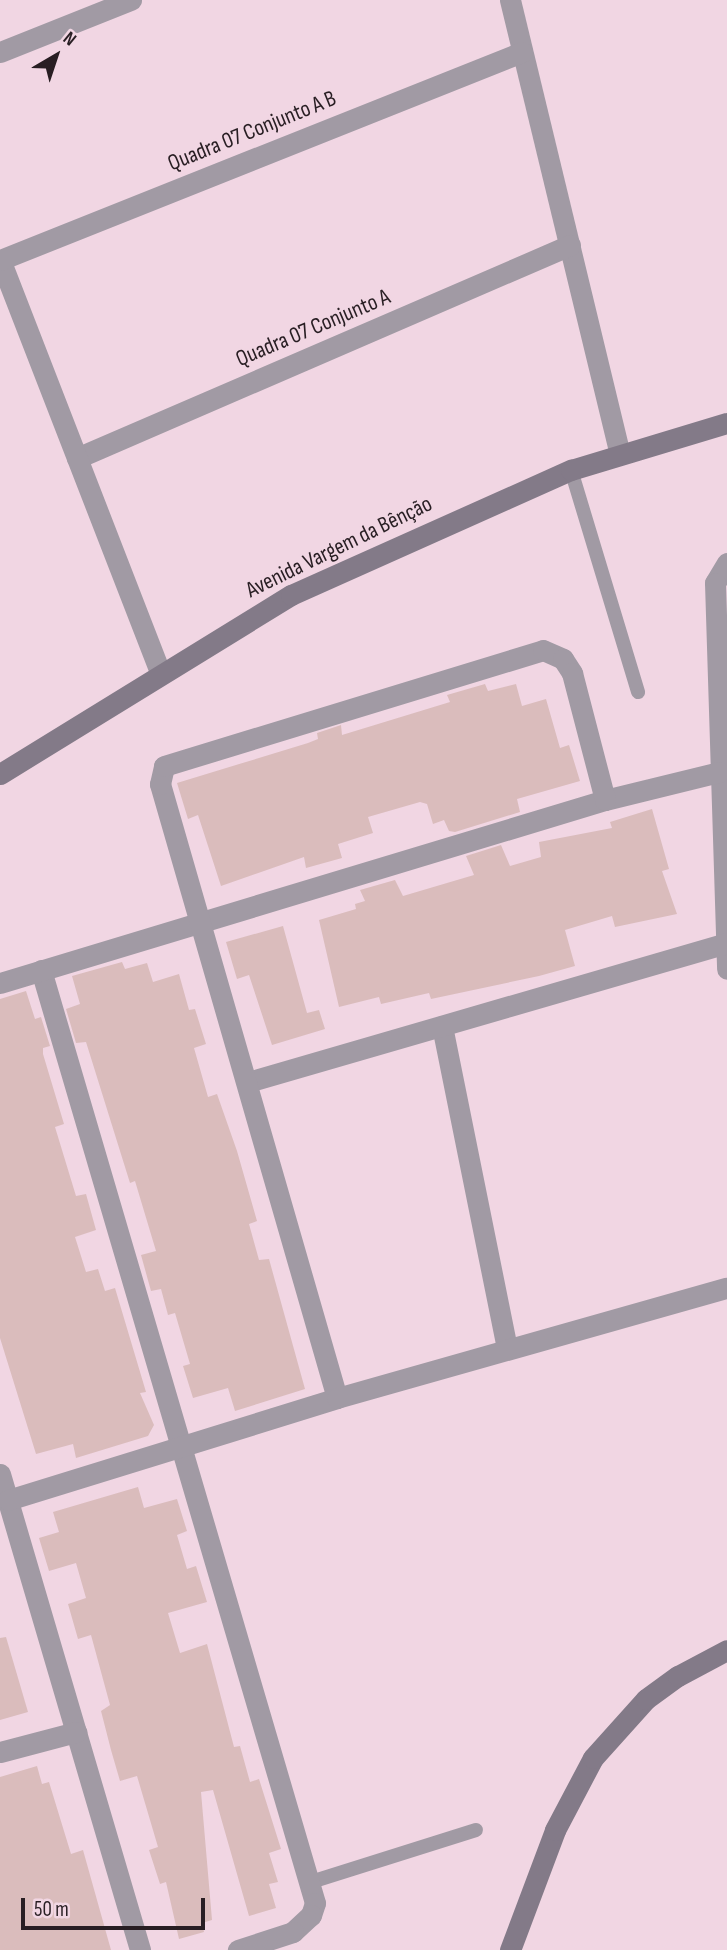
<!DOCTYPE html>
<html>
<head>
<meta charset="utf-8">
<style>
	body { margin:0 }
	#map { position:relative; width:727px; height:1950px; overflow:hidden; background:#f1d6e3; font-family:"Sofia Sans Condensed",sans-serif }
	div>[style] { position:absolute }
	.building>* { inset:0; background:#dabcbc }
	.lane>* { height:14px; margin:-7px; padding:0 7px; transform-origin:7px; border-radius:7px; background:#a19aa4 }
	.street>* { height:21px; margin:-10.5px; padding:0 10.5px; transform-origin:10.5px; border-radius:10.5px; background:#a19aa4 }
	.secondary>* { height:21px; margin:-10.5px; padding:0 10.5px; transform-origin:10.5px; border-radius:10.5px; background:#837a88 }
	span { translate:-50% -50%; white-space:nowrap; text-align:center; line-height:1.15; -webkit-text-stroke:5px #f1d6e3; paint-order:stroke }
	.street-label { font-size:23px; color:#281e23 }
	.north { position:absolute; left:21px; top:21px; width:70px; height:70px; -webkit-text-stroke:5px #f1d6e3; paint-order:stroke; rotate:39deg; font-size:19px; font-weight:700; line-height:28px; text-align:center; color:#281e23 }
	.north::after { content:''; display:block; margin:auto; width:24px; height:32px; background:#281e23; clip-path:polygon(50% 0,100% 100%,50% 72%,0 100%) }
	.scale { position:absolute; left:21px; top:1898px; width:184px; height:32px; box-sizing:border-box; border:4px solid #281e23; border-top:0; padding-left:9px; font-size:21px; line-height:24px; white-space:nowrap; color:#281e23; -webkit-text-stroke:5px #f1d6e3; paint-order:stroke }
</style>
</head>
<body>
<div id="map">
	<div class="building">
		<div style="clip-path:polygon(485px 684px,488px 691px,516px 684px,522px 706px,546px 699px,560px 748px,569px 745px,580px 781px,517px 799px,520px 812px,455px 832px,449px 831px,444px 820px,433px 824px,427px 804px,420px 802px,368px 817px,373px 833px,338px 844px,342px 858px,306px 868px,304px 857px,221px 886px,198px 815px,188px 819px,177px 783px,308px 743px,318px 739px,317px 733px,341px 725px,342px 735px,450px 702px,447px 695px)"></div>
		<div style="clip-path:polygon(652px 809px,669px 869px,662px 871px,677px 914px,615px 927px,612px 916px,565px 930px,575px 966px,539px 976px,431px 999px,429px 993px,381px 1004px,379px 997px,339px 1007px,319px 920px,356px 909px,355px 904px,365px 901px,360px 890px,395px 880px,403px 896px,474px 875px,466px 856px,501px 845px,510px 866px,541px 857px,539px 842px,612px 828px,610px 822px)"></div>
		<div style="clip-path:polygon(283px 926px,307px 1013px,319px 1010px,325px 1029px,272px 1045px,249px 975px,237px 979px,226px 942px)"></div>
		<div style="clip-path:polygon(122px 962px,125px 969px,147px 963px,153px 982px,179px 974px,189px 1010px,195px 1009px,206px 1044px,194px 1048px,208px 1097px,217px 1094px,237px 1151px,257px 1221px,249px 1224px,259px 1260px,269px 1259px,305px 1389px,235px 1411px,228px 1388px,193px 1398px,183px 1366px,190px 1364px,175px 1313px,168px 1315px,161px 1289px,151px 1291px,141px 1255px,156px 1251px,135px 1181px,130px 1183px,86px 1042px,76px 1043px,66px 1009px,80px 1004px,72px 976px)"></div>
		<div style="clip-path:polygon(26px 991px,35px 1019px,41px 1017px,50px 1046px,43px 1048px,43px 1054px,64px 1124px,55px 1127px,76px 1196px,86px 1194px,96px 1230px,75px 1237px,86px 1272px,98px 1269px,105px 1291px,115px 1288px,146px 1392px,140px 1393px,154px 1425px,148px 1436px,76px 1458px,73px 1444px,36px 1454px,0 1338px,0 999px)"></div>
		<div style="clip-path:polygon(138px 1487px,144px 1508px,177px 1499px,187px 1531px,177px 1535px,187px 1569px,196px 1566px,207px 1602px,168px 1613px,180px 1653px,207px 1644px,234px 1747px,240px 1746px,250px 1782px,259px 1779px,281px 1849px,269px 1853px,278px 1882px,269px 1884px,276px 1908px,249px 1916px,213px 1790px,201px 1792px,212px 1920px,202px 1923px,204px 1932px,179px 1939px,166px 1882px,160px 1884px,149px 1850px,158px 1847px,137px 1776px,120px 1781px,111px 1750px,101px 1711px,110px 1705px,91px 1635px,78px 1639px,68px 1604px,86px 1598px,76px 1563px,49px 1571px,39px 1538px,59px 1532px,53px 1512px)"></div>
		<div style="clip-path:polygon(6px 1637px,28px 1712px,0 1720px,0 1638px)"></div>
		<div style="clip-path:polygon(37px 1766px,42px 1784px,49px 1782px,71px 1854px,83px 1850px,111px 1950px,0 1950px,0 1777px)"></div>
	</div>
	<div class="lane">
		<div style="left:571px;top:470px;width:232px;rotate:73.2deg"></div>
		<div style="left:311px;top:1882px;width:173px;rotate:-17.5deg"></div>
	</div>
	<div class="street">
		<div style="left:510px;top:0;width:466px;rotate:76.4deg"></div>
		<div style="left:0;top:52px;width:141px;rotate:-21.7deg"></div>
		<div style="left:77px;top:458px;width:537px;rotate:-23.37deg"></div>
		<div style="left:727px;top:563px;width:23px;rotate:121deg"></div>
		<div style="left:715px;top:583px;width:386px;rotate:88.2deg"></div>
		<div style="left:160px;top:672px;width:442px;rotate:-111.2deg"></div>
		<div style="left:0;top:260px;width:562px;rotate:-21.73deg"></div>
		<div style="left:41px;top:970px;width:972px;rotate:73.63deg"></div>
		<div style="left:315px;top:1903px;width:13px;rotate:108deg"></div>
		<div style="left:311px;top:1915px;width:25px;rotate:137deg"></div>
		<div style="left:293px;top:1932px;width:58px;rotate:161.9deg"></div>
		<div style="left:0;top:983px;width:632px;rotate:-16.83deg"></div>
		<div style="left:605px;top:800px;width:117px;rotate:-13.8deg"></div>
		<div style="left:442px;top:1026px;width:329px;rotate:78.6deg"></div>
		<div style="left:248px;top:1082px;width:498px;rotate:-16.2deg"></div>
		<div style="left:337px;top:1398px;width:639px;rotate:-106.08deg"></div>
		<div style="left:160px;top:784px;width:18px;rotate:-77deg"></div>
		<div style="left:164px;top:766px;width:396px;rotate:-17deg"></div>
		<div style="left:543px;top:650px;width:22px;rotate:24deg"></div>
		<div style="left:563px;top:659px;width:17px;rotate:57deg"></div>
		<div style="left:572px;top:673px;width:131px;rotate:75.4deg"></div>
		<div style="left:0;top:1474px;width:496px;rotate:73.6deg"></div>
		<div style="left:8px;top:1500px;width:344px;rotate:-17.2deg"></div>
		<div style="left:337px;top:1398px;width:405px;rotate:-15.8deg"></div>
		<div style="left:0;top:1752px;width:79px;rotate:-14.7deg"></div>
	</div>
	<div class="secondary">
		<div style="left:0;top:774px;width:342px;rotate:-31.6deg"></div>
		<div style="left:291px;top:595px;width:307px;rotate:-24.1deg"></div>
		<div style="left:571px;top:470px;width:163px;rotate:-16.8deg"></div>
		<div style="left:510px;top:1950px;width:128px;rotate:-69.4deg"></div>
		<div style="left:555px;top:1830px;width:81px;rotate:-62.2deg"></div>
		<div style="left:593px;top:1758px;width:79px;rotate:-48.1deg"></div>
		<div style="left:646px;top:1699px;width:39px;rotate:-36deg"></div>
		<div style="left:678px;top:1676px;width:55px;rotate:-28deg"></div>
	</div>
	<div class="street-label">
		<span style="left:252px;top:131px;rotate:-22deg">Quadra 07 Conjunto A B</span>
		<span style="left:313px;top:328px;rotate:-23deg">Quadra 07 Conjunto A</span>
		<span style="left:339px;top:547px;rotate:-26deg">Avenida Vargem da Bênção</span>
	</div>
	<div class="north">N</div>
	<div class="scale">50 m</div>
</div>
</body>
</html>
